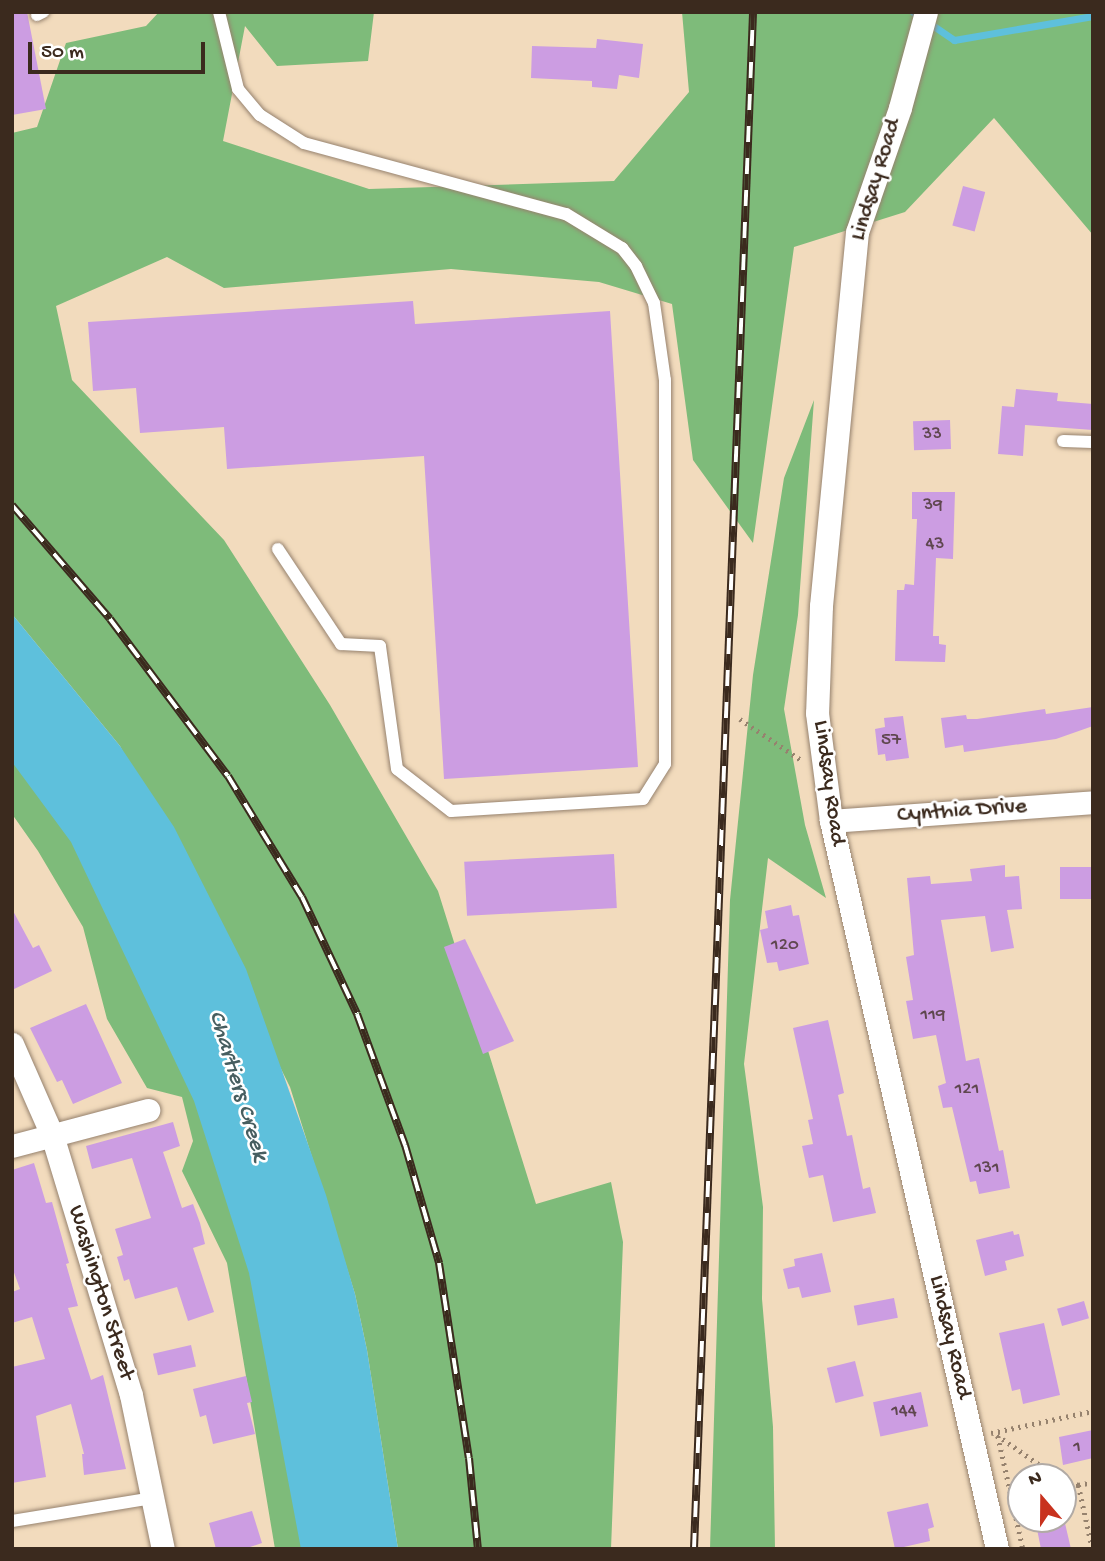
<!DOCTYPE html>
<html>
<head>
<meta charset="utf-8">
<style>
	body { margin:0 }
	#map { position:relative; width:1105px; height:1561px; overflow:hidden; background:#f2dbbd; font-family:"Gochi Hand",sans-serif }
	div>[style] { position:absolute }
	.forest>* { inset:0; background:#7ebb7a }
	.water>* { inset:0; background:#5ec0dc }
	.stream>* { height:7px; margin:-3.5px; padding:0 3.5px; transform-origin:3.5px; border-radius:3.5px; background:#5ec0dc }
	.building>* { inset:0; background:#cc9de2; transform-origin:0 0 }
	.path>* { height:4.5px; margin-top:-2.25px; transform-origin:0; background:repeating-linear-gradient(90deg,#96826e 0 2px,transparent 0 7px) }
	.roads { filter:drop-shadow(0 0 2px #96826e) drop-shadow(0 0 2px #96826e) }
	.lane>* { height:12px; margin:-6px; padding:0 6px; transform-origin:6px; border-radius:6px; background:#fff }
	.street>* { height:23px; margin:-11.5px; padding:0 11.5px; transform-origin:11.5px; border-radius:11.5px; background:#fff }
	.rail>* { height:8px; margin-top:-4px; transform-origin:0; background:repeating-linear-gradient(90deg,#fff 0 16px,#3b2a1e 0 32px); box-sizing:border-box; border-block:2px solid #3b2a1e }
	span { translate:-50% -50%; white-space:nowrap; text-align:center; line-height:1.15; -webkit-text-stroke:5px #fff; paint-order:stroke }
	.number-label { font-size:19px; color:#5f474f }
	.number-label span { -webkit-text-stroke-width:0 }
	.street-label { font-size:23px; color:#3b2a1e }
	.water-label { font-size:24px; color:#475e60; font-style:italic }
	.frame { position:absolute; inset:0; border:14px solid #3b2a1e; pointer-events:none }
	.north { position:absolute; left:1007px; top:1463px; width:70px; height:70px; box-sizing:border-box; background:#fff; border:2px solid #b1aaa5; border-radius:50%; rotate:340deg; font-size:19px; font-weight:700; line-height:28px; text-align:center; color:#3b2a1e }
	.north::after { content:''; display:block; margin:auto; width:24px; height:32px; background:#c8321e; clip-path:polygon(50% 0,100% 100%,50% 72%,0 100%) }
	.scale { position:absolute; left:28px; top:42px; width:177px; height:32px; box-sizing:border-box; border:4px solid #3b2a1e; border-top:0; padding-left:9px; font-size:21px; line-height:24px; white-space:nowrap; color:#3b2a1e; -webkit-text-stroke:5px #fff; paint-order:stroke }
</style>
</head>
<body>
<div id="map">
	<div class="forest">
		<div style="clip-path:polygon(159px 12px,374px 12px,368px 61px,277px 66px,245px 26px,223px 141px,369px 189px,614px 181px,689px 92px,682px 12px,1093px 12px,1093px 235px,994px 118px,905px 212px,794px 247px,753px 543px,693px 460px,672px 304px,599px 282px,451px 269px,224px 288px,167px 257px,56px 306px,72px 380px,224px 540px,330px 705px,438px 891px,536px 1204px,611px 1182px,623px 1242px,611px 1549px,398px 1549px,367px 1350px,355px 1294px,290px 1087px,120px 746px,12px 614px,12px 133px,37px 127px,66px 43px,146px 26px)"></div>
		<div style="clip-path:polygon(814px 400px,798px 615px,784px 709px,805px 825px,826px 898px,768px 858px,744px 1064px,763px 1207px,762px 1299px,773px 1427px,775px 1549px,710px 1549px,730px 900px,753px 675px,784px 478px)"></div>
		<div style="clip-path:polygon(12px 734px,139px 942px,233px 1158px,308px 1549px,275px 1549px,227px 1263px,182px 1171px,193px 1141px,182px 1097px,147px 1088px,107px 1019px,83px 927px,38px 851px,12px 814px)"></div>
	</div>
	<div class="water">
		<div style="clip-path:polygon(12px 614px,120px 746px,174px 827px,246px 969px,326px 1195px,355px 1294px,367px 1350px,398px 1549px,301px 1549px,249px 1273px,194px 1101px,71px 842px,12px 762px)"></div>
	</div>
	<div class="stream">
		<div style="left:913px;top:12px;width:50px;rotate:34.3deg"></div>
		<div style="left:954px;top:40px;width:141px;rotate:-9.8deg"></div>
	</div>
	<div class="building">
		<div style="clip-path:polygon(12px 12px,27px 12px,46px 109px,12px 115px)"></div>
		<div style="clip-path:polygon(597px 39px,643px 44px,639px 78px,619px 75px,617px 89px,592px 87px,592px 81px,531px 78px,532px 46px,596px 48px)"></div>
		<div style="left:963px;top:186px;width:23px;height:41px;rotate:15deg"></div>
		<div style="clip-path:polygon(413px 301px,415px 324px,610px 311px,638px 767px,444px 779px,424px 456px,227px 469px,224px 427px,140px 433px,136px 388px,93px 391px,88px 322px)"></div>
		<div style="clip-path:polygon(1016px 389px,1058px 393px,1057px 401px,1093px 404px,1093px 430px,1025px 425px,1023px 456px,998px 454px,1002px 406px,1014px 407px)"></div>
		<div style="left:950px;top:420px;width:29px;height:37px;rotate:88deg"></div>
		<div style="clip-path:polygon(912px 492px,955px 492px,953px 559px,936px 558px,933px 636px,939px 636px,939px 644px,946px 645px,945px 662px,895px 661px,897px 590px,904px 590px,905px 584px,914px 585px,917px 519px,912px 519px)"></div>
		<div style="clip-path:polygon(1093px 707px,1093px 726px,1056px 739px,964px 752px,963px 745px,945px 748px,941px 718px,966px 715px,967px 719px,977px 719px,1045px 709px,1046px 714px)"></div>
		<div style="clip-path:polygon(903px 716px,909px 758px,886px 761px,885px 754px,878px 755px,875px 729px,885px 727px,884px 718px)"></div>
		<div style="left:614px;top:854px;width:54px;height:150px;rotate:87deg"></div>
		<div style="clip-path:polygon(1005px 865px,1005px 877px,1019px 876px,1022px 909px,1007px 910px,1014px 948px,991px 952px,985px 916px,941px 920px,966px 1061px,979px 1058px,999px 1151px,1003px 1150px,1010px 1188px,979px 1194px,976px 1181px,970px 1182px,952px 1107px,943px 1108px,938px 1086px,946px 1083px,936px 1035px,913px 1039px,906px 1001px,913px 1000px,906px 957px,914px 955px,907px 878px,930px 876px,931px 884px,972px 881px,970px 869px)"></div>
		<div style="left:1060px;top:867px;width:33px;height:32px"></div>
		<div style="clip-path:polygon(791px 905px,793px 916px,799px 915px,809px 964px,779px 971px,777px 962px,767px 963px,760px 930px,768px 928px,765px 911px)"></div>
		<div style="clip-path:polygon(12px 909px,33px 948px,39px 945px,52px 971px,12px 990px)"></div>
		<div style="clip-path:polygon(465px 939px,514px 1041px,483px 1054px,444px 947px)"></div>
		<div style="clip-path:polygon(86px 1004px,122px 1083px,73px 1104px,62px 1080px,57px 1082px,30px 1028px)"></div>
		<div style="clip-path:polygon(828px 1020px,844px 1093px,838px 1095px,847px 1136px,852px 1135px,863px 1189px,870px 1187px,876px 1213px,833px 1222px,823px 1175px,809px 1178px,802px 1146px,813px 1144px,808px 1120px,813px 1119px,793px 1028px)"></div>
		<div style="clip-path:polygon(173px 1122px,180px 1146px,163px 1152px,182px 1208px,193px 1204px,200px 1223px,205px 1244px,193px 1248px,214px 1312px,188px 1321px,177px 1287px,135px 1299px,129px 1279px,124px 1281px,117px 1257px,123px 1255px,115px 1229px,151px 1218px,132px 1158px,92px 1169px,86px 1146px)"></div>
		<div style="clip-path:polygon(34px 1163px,46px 1203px,52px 1202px,69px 1263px,66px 1264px,78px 1306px,68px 1308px,91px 1380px,103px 1375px,126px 1469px,84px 1475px,82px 1454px,84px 1454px,71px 1404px,36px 1416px,46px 1477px,12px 1483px,12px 1367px,45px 1359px,32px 1317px,12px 1323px,12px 1292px,20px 1289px,12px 1267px,12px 1170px)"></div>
		<div style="clip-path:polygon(1013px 1231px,1014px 1235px,1019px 1234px,1024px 1256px,1005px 1261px,1007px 1270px,985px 1276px,976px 1240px)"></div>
		<div style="clip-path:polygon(822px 1253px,831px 1292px,802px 1298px,799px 1287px,788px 1289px,783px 1269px,795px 1266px,794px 1259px)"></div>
		<div style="left:894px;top:1298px;width:20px;height:41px;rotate:79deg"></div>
		<div style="left:1084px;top:1301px;width:18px;height:28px;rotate:74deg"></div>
		<div style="clip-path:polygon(1044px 1323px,1060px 1395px,1023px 1404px,1020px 1389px,1012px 1391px,999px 1333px)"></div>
		<div style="left:191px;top:1345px;width:22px;height:39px;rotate:77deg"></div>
		<div style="left:855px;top:1361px;width:36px;height:29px;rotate:76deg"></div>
		<div style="clip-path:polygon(246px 1376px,252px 1402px,247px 1403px,255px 1434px,213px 1444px,206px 1415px,200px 1417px,193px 1389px)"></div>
		<div style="left:921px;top:1392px;width:35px;height:49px;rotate:78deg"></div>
		<div style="clip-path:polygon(1093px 1430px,1093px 1458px,1063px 1465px,1059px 1437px)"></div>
		<div style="clip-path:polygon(928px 1503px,934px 1527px,928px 1529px,930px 1541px,895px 1549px,887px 1512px)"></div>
		<div style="clip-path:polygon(252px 1511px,262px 1543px,244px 1549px,216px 1549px,209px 1523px)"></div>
		<div style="clip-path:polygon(1035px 1519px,1064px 1519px,1071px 1549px,1041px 1549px)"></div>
	</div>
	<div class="path">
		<div style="left:740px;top:719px;width:73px;rotate:33.9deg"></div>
		<div style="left:991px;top:1433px;width:104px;rotate:-12.2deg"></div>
		<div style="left:997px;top:1435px;width:73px;rotate:35deg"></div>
		<div style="left:998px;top:1436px;width:116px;rotate:77.5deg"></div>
		<div style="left:1063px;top:1480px;width:16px;rotate:18deg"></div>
		<div style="left:1008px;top:1490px;width:13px;rotate:-13deg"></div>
		<div style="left:1092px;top:1549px;width:66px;rotate:-102.3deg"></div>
		<div style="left:1078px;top:1485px;width:15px;rotate:-11deg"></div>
	</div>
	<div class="roads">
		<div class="lane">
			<div style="left:219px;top:12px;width:79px;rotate:76.1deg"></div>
			<div style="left:238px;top:89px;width:34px;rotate:50deg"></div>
			<div style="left:260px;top:115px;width:52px;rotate:32.5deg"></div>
			<div style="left:304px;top:143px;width:271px;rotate:15.2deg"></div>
			<div style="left:566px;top:214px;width:66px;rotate:31.3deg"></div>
			<div style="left:622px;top:248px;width:23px;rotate:52deg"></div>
			<div style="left:636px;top:266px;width:41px;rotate:64.1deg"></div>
			<div style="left:654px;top:303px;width:78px;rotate:81.9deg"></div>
			<div style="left:665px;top:380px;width:384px;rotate:90deg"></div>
			<div style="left:665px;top:764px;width:41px;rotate:122.2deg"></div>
			<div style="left:643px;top:799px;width:192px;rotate:176.4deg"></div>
			<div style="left:451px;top:811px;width:68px;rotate:-142.1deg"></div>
			<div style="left:397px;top:769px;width:124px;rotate:-97.9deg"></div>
			<div style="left:380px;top:646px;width:39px;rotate:-177deg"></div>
			<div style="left:341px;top:644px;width:114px;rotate:-123.6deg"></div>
			<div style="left:37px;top:15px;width:7px;rotate:-27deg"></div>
			<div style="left:1063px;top:441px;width:30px;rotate:2deg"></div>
			<div style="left:12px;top:1521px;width:142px;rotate:-9.3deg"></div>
		</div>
		<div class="street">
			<div style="left:926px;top:12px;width:99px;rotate:105.2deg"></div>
			<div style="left:900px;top:108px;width:131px;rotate:109.1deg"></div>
			<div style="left:857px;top:232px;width:376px;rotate:95.5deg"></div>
			<div style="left:821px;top:606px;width:107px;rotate:92.1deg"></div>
			<div style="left:817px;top:713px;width:109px;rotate:82.6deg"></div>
			<div style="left:831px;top:821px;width:747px;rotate:77.15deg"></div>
			<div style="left:831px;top:821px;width:263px;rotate:-4.1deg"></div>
			<div style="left:12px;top:1044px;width:99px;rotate:66.3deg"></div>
			<div style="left:52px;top:1135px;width:272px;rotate:73.1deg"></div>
			<div style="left:131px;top:1395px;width:157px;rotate:78.3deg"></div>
			<div style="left:12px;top:1146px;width:141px;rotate:-14.8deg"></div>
		</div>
	</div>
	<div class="rail">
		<div style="left:12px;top:505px;width:150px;rotate:49.3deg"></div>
		<div style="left:110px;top:619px;width:196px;rotate:53.1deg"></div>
		<div style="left:228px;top:776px;width:142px;rotate:58.6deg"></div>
		<div style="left:302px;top:897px;width:129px;rotate:64.8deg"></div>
		<div style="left:357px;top:1014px;width:140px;rotate:69.9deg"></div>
		<div style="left:405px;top:1145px;width:123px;rotate:73.9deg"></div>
		<div style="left:439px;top:1263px;width:197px;rotate:81.3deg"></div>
		<div style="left:469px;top:1458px;width:91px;rotate:84.4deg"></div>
		<div style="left:694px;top:1549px;width:1538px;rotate:-87.8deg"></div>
	</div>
	<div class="number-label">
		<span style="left:932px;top:435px">33</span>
		<span style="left:933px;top:506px">39</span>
		<span style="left:935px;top:545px">43</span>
		<span style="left:891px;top:741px">57</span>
		<span style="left:785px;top:946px">120</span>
		<span style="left:933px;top:1016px">119</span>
		<span style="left:967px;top:1090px">121</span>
		<span style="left:987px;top:1169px">131</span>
		<span style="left:904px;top:1412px">144</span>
		<span style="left:1077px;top:1448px">1</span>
	</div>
	<div class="street-label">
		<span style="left:877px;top:180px;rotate:-73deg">Lindsay Road</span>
		<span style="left:828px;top:783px;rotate:82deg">Lindsay Road</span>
		<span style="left:962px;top:812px;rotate:-4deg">Cynthia Drive</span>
		<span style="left:100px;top:1293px;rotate:73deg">Washington Street</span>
		<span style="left:949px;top:1337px;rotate:77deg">Lindsay Road</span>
	</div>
	<div class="water-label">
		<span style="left:237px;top:1086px;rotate:73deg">Chartiers Creek</span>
	</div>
	<div class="frame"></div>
	<div class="north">N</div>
	<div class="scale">50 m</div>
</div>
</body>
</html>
